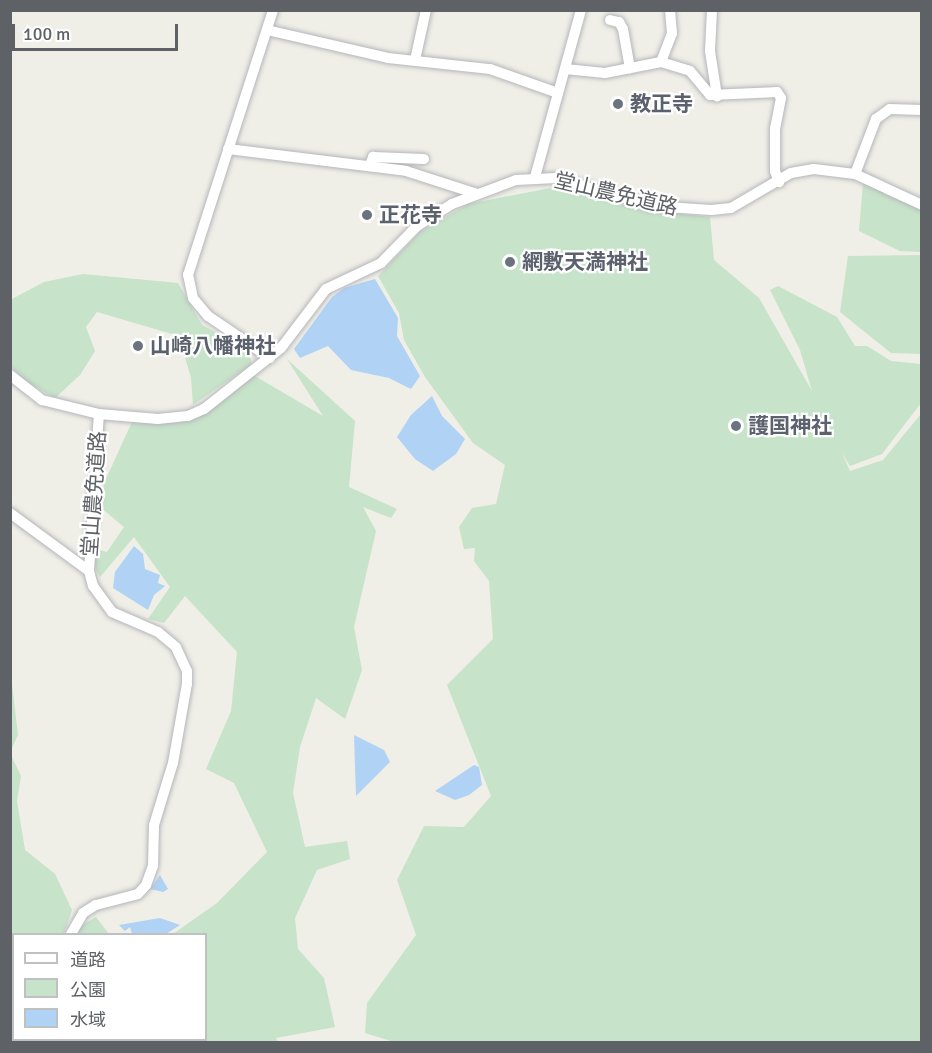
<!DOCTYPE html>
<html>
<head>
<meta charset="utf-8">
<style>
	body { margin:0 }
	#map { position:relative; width:932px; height:1053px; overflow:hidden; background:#efeee7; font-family:Signika,"Noto Sans JP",sans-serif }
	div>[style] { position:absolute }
	.green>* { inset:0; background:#c7e3c9 }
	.water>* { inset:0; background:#b0d2f5 }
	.roads { filter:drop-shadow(0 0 2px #b4b6ba) drop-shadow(0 0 2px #b4b6ba) }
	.minor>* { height:10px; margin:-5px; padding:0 5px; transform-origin:5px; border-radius:5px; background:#fff }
	.dots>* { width:16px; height:16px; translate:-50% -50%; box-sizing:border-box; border:3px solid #fff; border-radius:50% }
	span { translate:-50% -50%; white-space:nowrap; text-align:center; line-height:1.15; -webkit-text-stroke:4.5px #fff; paint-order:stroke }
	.worship-label { font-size:21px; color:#5b616d; font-weight:700 }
	.left { translate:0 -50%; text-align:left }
	.street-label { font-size:21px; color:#5e6165 }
	.frame { position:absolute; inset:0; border:12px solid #5e6165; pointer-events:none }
	.legend { position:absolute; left:12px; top:933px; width:195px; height:108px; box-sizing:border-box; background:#fff; border:2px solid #bfc0c1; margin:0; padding:8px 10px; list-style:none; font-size:18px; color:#5e6165 }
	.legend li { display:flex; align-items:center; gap:12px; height:30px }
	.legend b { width:30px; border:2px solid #bfc0c1 }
	.scale { position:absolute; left:12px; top:24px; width:166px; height:27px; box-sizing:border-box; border:3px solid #5e6165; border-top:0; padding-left:8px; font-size:18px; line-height:21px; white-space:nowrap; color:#5e6165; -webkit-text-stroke:4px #fff; paint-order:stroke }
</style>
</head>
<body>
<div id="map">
	<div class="green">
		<div style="clip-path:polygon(863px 183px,921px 209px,921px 252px,900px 251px,859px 231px)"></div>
		<div style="clip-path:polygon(561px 186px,636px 209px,710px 217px,714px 260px,759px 298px,812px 391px,800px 350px,770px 290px,778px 286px,837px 317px,855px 346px,867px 346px,891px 361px,921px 364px,921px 403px,882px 454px,850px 466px,842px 453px,850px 471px,883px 460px,921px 414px,921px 1042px,394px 1042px,365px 1033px,367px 1003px,416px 935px,397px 880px,424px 826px,464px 827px,491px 796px,447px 685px,493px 639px,489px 581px,474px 561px,475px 548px,464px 549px,459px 527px,472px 508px,496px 504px,505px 465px,473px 443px,425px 377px,404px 340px,399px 313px,378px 276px,420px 232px,468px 204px)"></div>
		<div style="clip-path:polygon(921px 255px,921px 354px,891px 353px,840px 312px,848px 256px)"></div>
		<div style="clip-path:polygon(83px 274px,178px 283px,202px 325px,248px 349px,252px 364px,193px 405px,191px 378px,179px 336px,97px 312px,86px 327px,95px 351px,80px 375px,55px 398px,27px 382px,11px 367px,10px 300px,44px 282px)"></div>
		<div style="clip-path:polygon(287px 359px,355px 421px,349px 487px,397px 509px,391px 518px,363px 507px,376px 531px,354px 627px,362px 670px,345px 719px,316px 698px,300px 747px,293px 793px,305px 847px,347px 841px,350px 859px,317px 870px,295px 918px,298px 949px,324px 978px,335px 1027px,276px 1038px,278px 1042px,11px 1042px,13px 1007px,14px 1040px,206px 1040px,206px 934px,173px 934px,217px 903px,267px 852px,234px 783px,206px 769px,231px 711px,237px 652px,185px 596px,164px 623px,148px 619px,170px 587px,134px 537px,100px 577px,94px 566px,96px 549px,107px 552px,124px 527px,100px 507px,105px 481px,132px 422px,176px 423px,213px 409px,253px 375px,323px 416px)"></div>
		<div style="clip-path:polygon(11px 676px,18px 735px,11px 750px,10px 676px)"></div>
		<div style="clip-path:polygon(10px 753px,21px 776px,17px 801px,25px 850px,55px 874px,72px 910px,64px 934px,14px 934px,11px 989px)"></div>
		<div style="clip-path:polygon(96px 917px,109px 934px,75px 934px,77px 928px)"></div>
	</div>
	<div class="water">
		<div style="clip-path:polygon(375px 279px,398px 318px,397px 336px,420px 376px,411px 389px,389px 378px,351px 370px,328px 346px,300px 358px,294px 349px,332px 297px,344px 288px)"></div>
		<div style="clip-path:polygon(432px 396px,442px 416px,465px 439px,456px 454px,433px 471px,415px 459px,397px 437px,411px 415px)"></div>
		<div style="clip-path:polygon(134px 546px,143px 554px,145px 569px,160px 575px,158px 583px,165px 586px,154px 595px,148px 610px,113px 588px,115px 572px)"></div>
		<div style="clip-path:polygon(354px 735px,384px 750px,390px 762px,356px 796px)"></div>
		<div style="clip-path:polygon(474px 765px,479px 767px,482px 785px,469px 795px,455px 800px,435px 791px)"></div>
		<div style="clip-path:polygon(160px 875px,168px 889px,163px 892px,150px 889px)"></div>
		<div style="clip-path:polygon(160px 918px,180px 925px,166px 934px,132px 934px,130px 927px,125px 931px,119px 925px)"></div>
	</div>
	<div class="roads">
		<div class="minor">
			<div style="left:712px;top:10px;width:41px;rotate:92.8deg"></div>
			<div style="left:710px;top:51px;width:46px;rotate:81.2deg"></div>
			<div style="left:610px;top:20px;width:9px;rotate:13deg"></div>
			<div style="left:619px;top:22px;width:8px;rotate:60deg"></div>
			<div style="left:623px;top:29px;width:40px;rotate:80deg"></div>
			<div style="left:267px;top:30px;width:124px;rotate:13deg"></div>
			<div style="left:388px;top:58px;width:103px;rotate:6.2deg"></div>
			<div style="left:490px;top:69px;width:72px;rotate:19.4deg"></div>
			<div style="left:415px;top:60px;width:51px;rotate:-77.6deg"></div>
			<div style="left:661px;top:62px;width:31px;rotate:-69deg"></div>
			<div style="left:672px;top:33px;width:23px;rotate:-95deg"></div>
			<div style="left:565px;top:69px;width:40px;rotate:5.7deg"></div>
			<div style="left:605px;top:73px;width:57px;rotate:-11.1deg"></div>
			<div style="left:661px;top:62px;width:30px;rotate:17deg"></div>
			<div style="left:690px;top:71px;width:31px;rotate:50deg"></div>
			<div style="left:710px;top:95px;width:67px;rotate:-2.6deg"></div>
			<div style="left:777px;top:92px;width:7px;rotate:56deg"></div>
			<div style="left:781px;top:98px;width:31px;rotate:101deg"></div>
			<div style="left:775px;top:128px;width:43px;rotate:90deg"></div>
			<div style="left:775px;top:171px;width:12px;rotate:70deg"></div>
			<div style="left:228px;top:149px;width:179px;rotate:7deg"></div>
			<div style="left:406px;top:171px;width:75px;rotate:17.9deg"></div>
			<div style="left:370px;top:165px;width:9px;rotate:-69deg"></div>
			<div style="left:373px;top:157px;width:51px;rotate:2.2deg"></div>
			<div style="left:855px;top:174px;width:59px;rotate:-69.1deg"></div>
			<div style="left:876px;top:119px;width:17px;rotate:-36deg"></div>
			<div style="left:890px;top:109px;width:32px;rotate:2deg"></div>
			<div style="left:535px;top:177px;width:173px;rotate:-74.6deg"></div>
			<div style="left:270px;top:358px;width:75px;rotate:-145.9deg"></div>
			<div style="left:208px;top:316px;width:23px;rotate:-130deg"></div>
			<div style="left:193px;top:298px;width:24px;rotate:-102deg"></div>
			<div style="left:188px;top:275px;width:278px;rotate:-72.2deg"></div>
			<div style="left:10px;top:375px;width:41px;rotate:38deg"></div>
			<div style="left:42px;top:400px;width:59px;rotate:13.8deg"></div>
			<div style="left:10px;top:513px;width:98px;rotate:36.3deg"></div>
			<div style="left:71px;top:934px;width:24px;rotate:-60deg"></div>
			<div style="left:83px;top:913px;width:15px;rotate:-32deg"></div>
			<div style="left:96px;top:905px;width:43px;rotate:-14.7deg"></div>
			<div style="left:138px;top:894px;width:12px;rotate:-48deg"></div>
			<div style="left:146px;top:885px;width:20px;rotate:-70deg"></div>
			<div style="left:153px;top:866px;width:41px;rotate:-88.6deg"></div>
			<div style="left:154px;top:825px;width:65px;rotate:-73deg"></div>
			<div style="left:173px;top:763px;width:80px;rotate:-80deg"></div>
			<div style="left:187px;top:684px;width:13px;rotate:-90deg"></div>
			<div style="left:187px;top:671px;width:26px;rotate:-115deg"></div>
			<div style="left:176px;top:647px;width:23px;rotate:-140deg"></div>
			<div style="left:158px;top:632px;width:50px;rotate:-156.5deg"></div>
			<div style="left:112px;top:612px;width:32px;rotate:-126deg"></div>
			<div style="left:93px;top:586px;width:16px;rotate:-105deg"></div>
			<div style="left:89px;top:571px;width:157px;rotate:-86.4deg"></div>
			<div style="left:99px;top:414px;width:59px;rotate:4.8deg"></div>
			<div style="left:158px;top:419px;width:30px;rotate:-6deg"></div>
			<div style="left:188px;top:416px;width:17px;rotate:-24deg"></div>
			<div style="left:204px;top:409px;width:98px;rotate:-38.4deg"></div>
			<div style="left:281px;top:348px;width:74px;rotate:-52.7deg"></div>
			<div style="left:326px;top:289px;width:61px;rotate:-25.3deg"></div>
			<div style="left:381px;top:263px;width:52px;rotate:-45.8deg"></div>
			<div style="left:417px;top:226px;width:41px;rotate:-32.2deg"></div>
			<div style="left:452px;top:204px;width:68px;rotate:-20.6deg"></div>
			<div style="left:516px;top:180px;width:40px;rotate:-2.9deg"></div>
			<div style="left:556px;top:178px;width:100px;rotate:16.3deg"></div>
			<div style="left:652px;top:206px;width:59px;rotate:3.9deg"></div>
			<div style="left:711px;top:210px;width:20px;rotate:-6deg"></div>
			<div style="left:731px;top:208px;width:69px;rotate:-30.3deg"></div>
			<div style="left:791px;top:173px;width:23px;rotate:-10deg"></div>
			<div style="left:814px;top:169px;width:41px;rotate:7deg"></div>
			<div style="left:855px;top:174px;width:74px;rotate:24.8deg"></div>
			<div style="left:10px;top:1003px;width:4px;rotate:-27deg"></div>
		</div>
	</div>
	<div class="dots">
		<div style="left:618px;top:104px;background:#6b7280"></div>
		<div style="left:367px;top:215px;background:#6b7280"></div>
		<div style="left:510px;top:262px;background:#6b7280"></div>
		<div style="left:138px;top:346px;background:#6b7280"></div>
		<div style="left:736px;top:426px;background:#6b7280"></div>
	</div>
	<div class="worship-label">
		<span class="left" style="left:630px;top:104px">教正寺</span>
		<span class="left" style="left:379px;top:215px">正花寺</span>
		<span class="left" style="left:522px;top:262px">網敷天満神社</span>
		<span class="left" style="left:150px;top:346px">山崎八幡神社</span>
		<span class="left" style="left:748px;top:426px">護国神社</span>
	</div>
	<div class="street-label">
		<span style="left:616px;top:194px;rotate:13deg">堂山農免道路</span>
		<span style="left:94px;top:494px;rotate:-86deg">堂山農免道路</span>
	</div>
	<div class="frame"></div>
	<ul class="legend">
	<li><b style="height:8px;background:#fff"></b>道路</li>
	<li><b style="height:16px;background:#c7e3c9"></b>公園</li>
	<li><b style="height:16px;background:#b0d2f5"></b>水域</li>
	</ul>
	<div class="scale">100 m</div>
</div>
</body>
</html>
